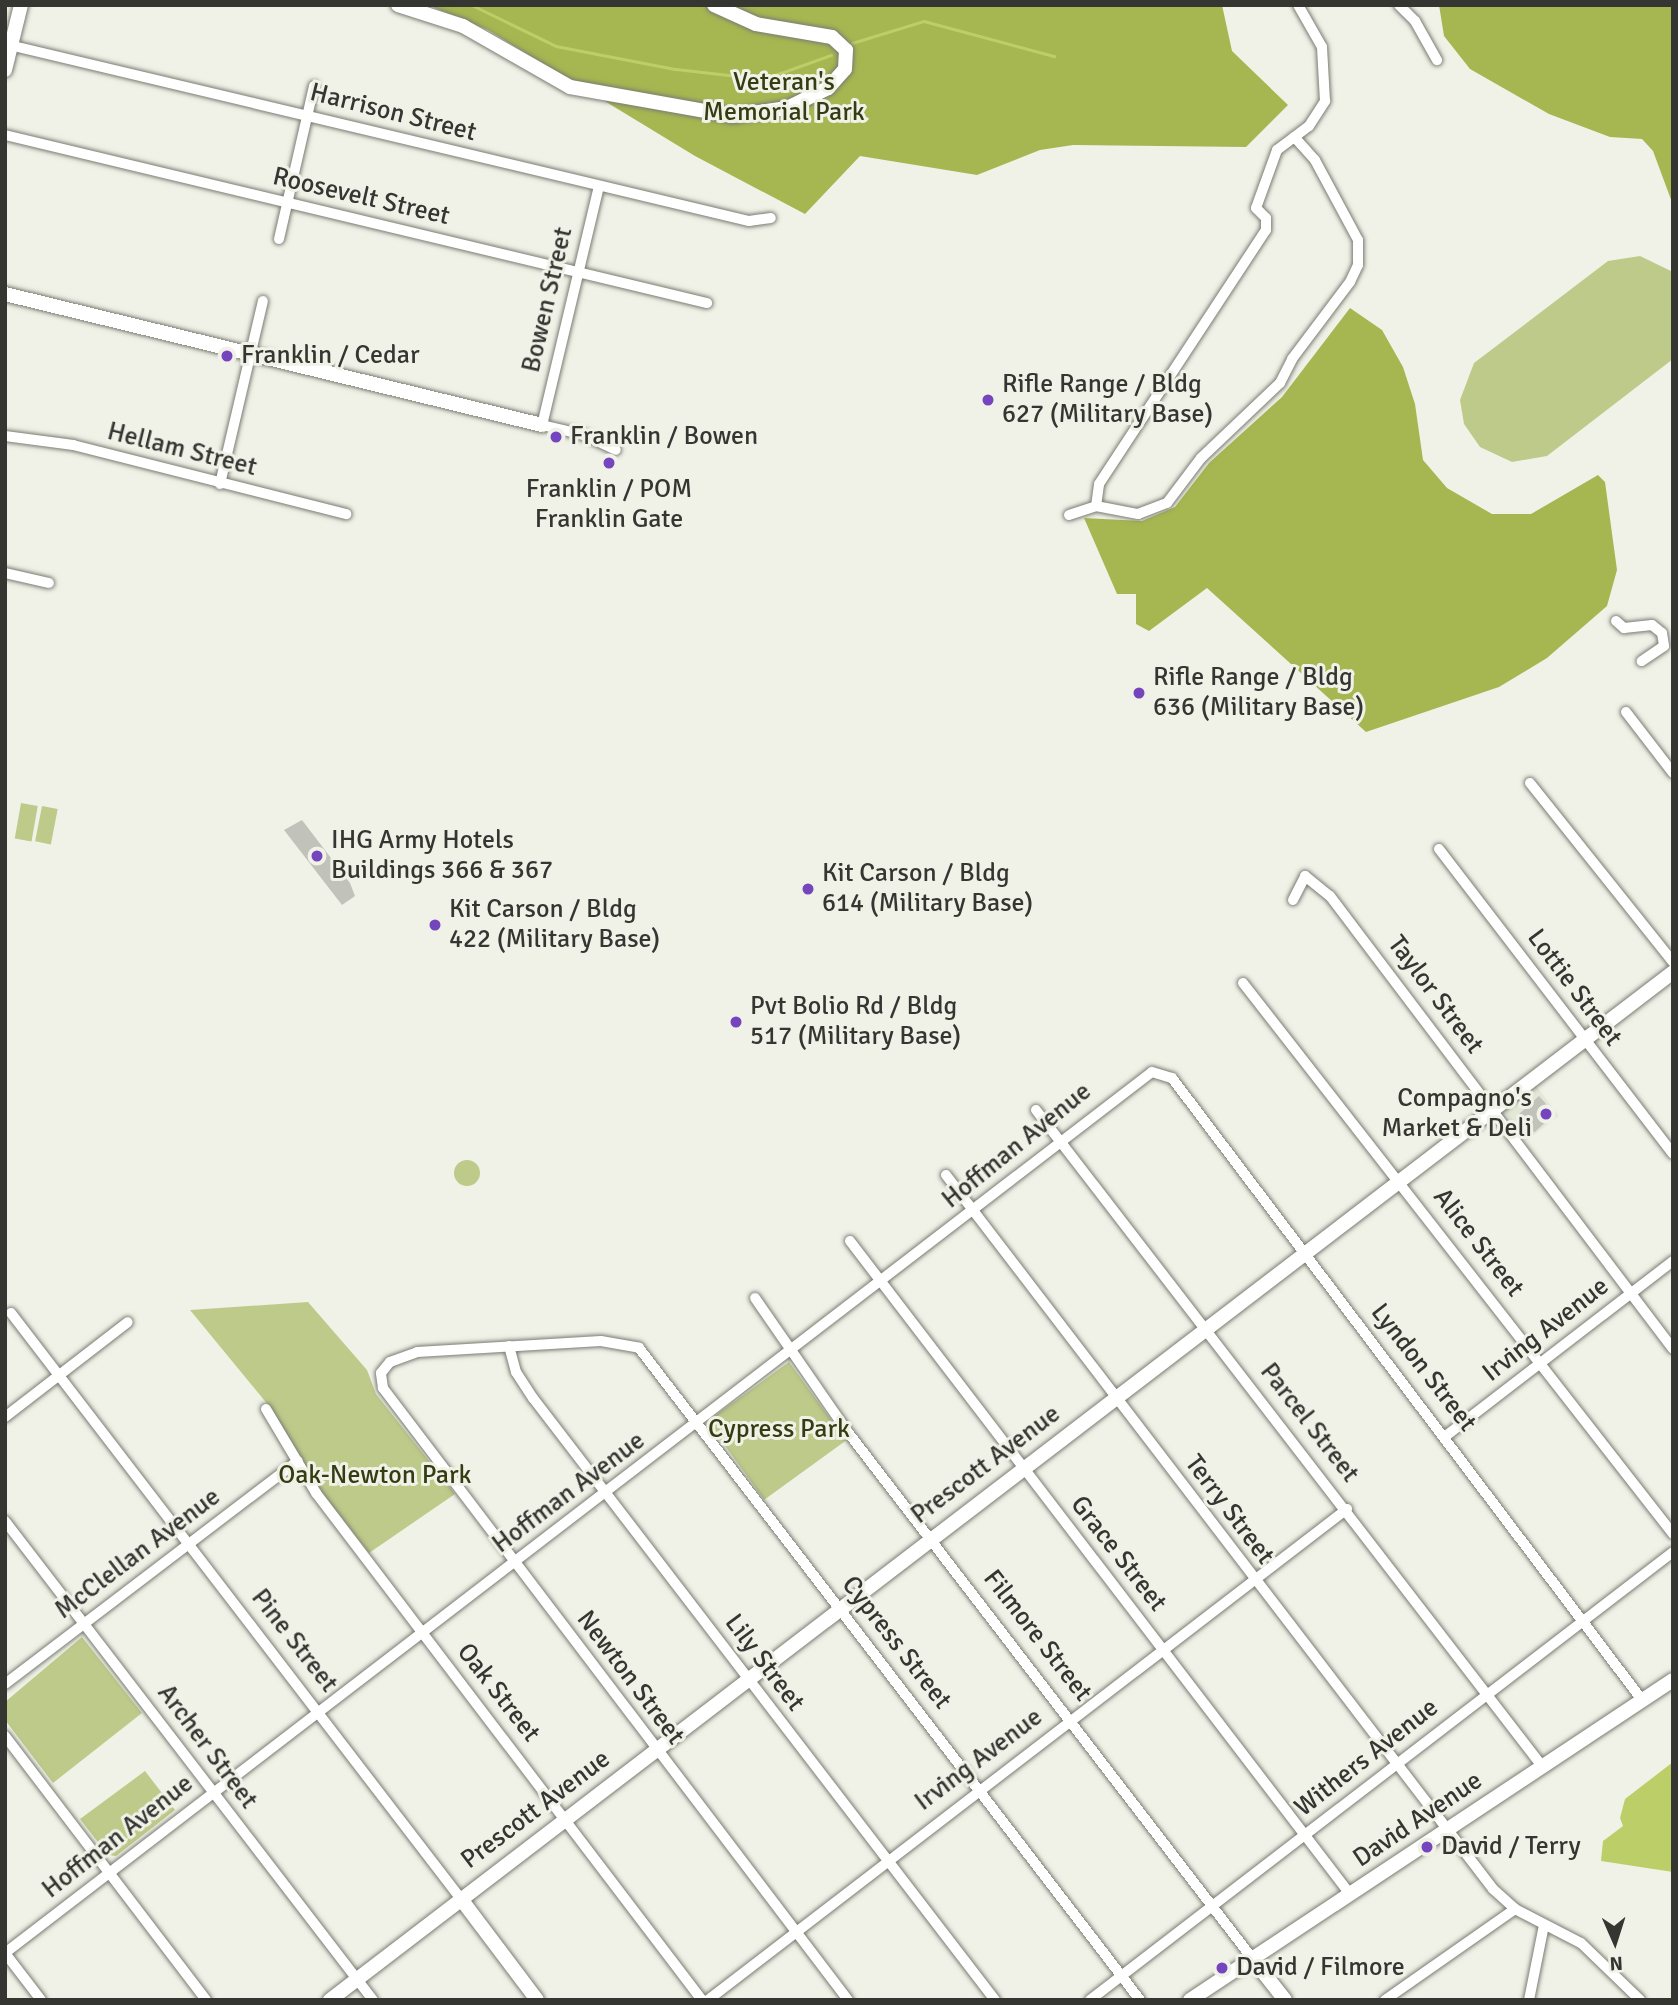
<!DOCTYPE html>
<html>
<head>
<meta charset="utf-8">
<style>
	body { margin:0 }
	#map { position:relative; width:1678px; height:2005px; overflow:hidden; background:#f0f2e8; font-family:Signika,sans-serif }
	div>[style] { position:absolute }
	.built>* { inset:0; background:#e4e8d7; transform-origin:0 0 }
	.green>* { inset:0; background:#beca8a; transform-origin:0 0 }
	.round { border-radius:50% }
	.forest>* { inset:0; background:#a6b751 }
	.water>* { inset:0; background:#bcce68 }
	.stream>* { height:2.5px; margin:-1.25px; padding:0 1.25px; transform-origin:1.25px; border-radius:1.25px; background:#bcce68 }
	.building>* { inset:0; background:#c1c3ba; transform-origin:0 0 }
	.roads { filter:drop-shadow(0 0 2px #7a7c72) drop-shadow(0 0 2px #7a7c72) }
	.street>* { height:10px; margin:-5px; padding:0 5px; transform-origin:5px; border-radius:5px; background:#fff }
	.secondary>* { height:14px; margin:-7px; padding:0 7px; transform-origin:7px; border-radius:7px; background:#fff }
	.dots>* { width:19px; height:19px; translate:-50% -50%; box-sizing:border-box; border:4px solid #f0f2e8; border-radius:50% }
	span { translate:-50% -50%; white-space:nowrap; text-align:center; line-height:1.15; -webkit-text-stroke:6px #f0f2e8; paint-order:stroke }
	.park-label { font-size:26px; color:#363c12 }
	.street-label { font-size:26px; color:#353632 }
	.poi-label { font-size:26px; color:#353632 }
	.left { translate:0 -50%; text-align:left }
	.right { translate:-100% -50%; text-align:right }
	.frame { position:absolute; inset:0; border:7px solid #353632; pointer-events:none }
	.north { position:absolute; left:1580px; top:1907px; width:70px; height:70px; -webkit-text-stroke:5px #f0f2e8; paint-order:stroke; rotate:177deg; font-size:19px; font-weight:700; line-height:28px; text-align:center; color:#353632 }
	.north::after { content:''; display:block; margin:auto; width:24px; height:32px; background:#353632; clip-path:polygon(50% 0,100% 100%,50% 72%,0 100%) }
</style>
</head>
<body>
<div id="map">
	<div class="built">
		<div style="left:1535px;top:1084px;width:40px;height:41px;rotate:53deg"></div>
	</div>
	<div class="green">
		<div style="clip-path:polygon(1640px 256px,1673px 272px,1673px 359px,1547px 456px,1512px 462px,1480px 447px,1464px 424px,1460px 400px,1474px 363px,1608px 261px)"></div>
		<div style="left:21px;top:803px;width:17px;height:36px;rotate:10deg"></div>
		<div style="left:42px;top:806px;width:16px;height:36px;rotate:11deg"></div>
		<div class="round" style="left:454px;top:1160px;width:26px;height:26px"></div>
		<div style="clip-path:polygon(308px 1302px,367px 1370px,376px 1394px,455px 1494px,369px 1553px,321px 1491px,269px 1406px,190px 1310px)"></div>
		<div style="left:789px;top:1362px;width:97px;height:101px;rotate:54deg"></div>
		<div style="clip-path:polygon(82px 1637px,142px 1713px,53px 1783px,5px 1720px,5px 1702px)"></div>
		<div style="clip-path:polygon(145px 1771px,175px 1810px,116px 1856px,108px 1855px,80px 1819px)"></div>
	</div>
	<div class="forest">
		<div style="clip-path:polygon(428px 5px,1222px 5px,1232px 51px,1288px 105px,1246px 147px,1073px 145px,1040px 150px,977px 175px,860px 156px,805px 214px,695px 156px,488px 30px)"></div>
		<div style="clip-path:polygon(1439px 5px,1673px 5px,1673px 205px,1653px 151px,1642px 139px,1610px 137px,1549px 114px,1470px 69px,1444px 36px)"></div>
		<div style="clip-path:polygon(1350px 308px,1382px 330px,1403px 367px,1415px 404px,1423px 460px,1447px 488px,1492px 514px,1531px 514px,1598px 475px,1605px 482px,1617px 570px,1607px 606px,1547px 658px,1499px 687px,1366px 732px,1207px 588px,1149px 631px,1136px 624px,1136px 594px,1117px 594px,1084px 518px,1142px 521px,1175px 507px,1209px 463px,1282px 397px)"></div>
	</div>
	<div class="water">
		<div style="clip-path:polygon(1673px 1762px,1673px 1872px,1601px 1861px,1603px 1841px,1623px 1826px,1620px 1818px,1625px 1799px)"></div>
	</div>
	<div class="stream">
		<div style="left:472px;top:5px;width:93px;rotate:26deg"></div>
		<div style="left:556px;top:46px;width:122px;rotate:10.9deg"></div>
		<div style="left:676px;top:69px;width:89px;rotate:6.5deg"></div>
		<div style="left:764px;top:79px;width:71px;rotate:-19.7deg"></div>
		<div style="left:852px;top:43px;width:75px;rotate:-17deg"></div>
		<div style="left:924px;top:21px;width:135px;rotate:15.1deg"></div>
	</div>
	<div class="building">
		<div style="clip-path:polygon(302px 820px,350px 883px,355px 896px,342px 905px,284px 830px)"></div>
		<div style="left:1539px;top:1096px;width:24px;height:28px;rotate:48deg"></div>
	</div>
	<div class="roads">
		<div class="street">
			<div style="left:1399px;top:5px;width:23px;rotate:45deg"></div>
			<div style="left:1415px;top:21px;width:45px;rotate:60.6deg"></div>
			<div style="left:5px;top:44px;width:765px;rotate:13.38deg"></div>
			<div style="left:749px;top:221px;width:22px;rotate:-8deg"></div>
			<div style="left:5px;top:135px;width:722px;rotate:13.46deg"></div>
			<div style="left:599px;top:186px;width:246px;rotate:103.4deg"></div>
			<div style="left:542px;top:425px;width:43px;rotate:13.4deg"></div>
			<div style="left:584px;top:435px;width:35px;rotate:25deg"></div>
			<div style="left:279px;top:239px;width:157px;rotate:-77.1deg"></div>
			<div style="left:5px;top:436px;width:69px;rotate:7.5deg"></div>
			<div style="left:73px;top:445px;width:282px;rotate:14.2deg"></div>
			<div style="left:220px;top:484px;width:188px;rotate:-76.8deg"></div>
			<div style="left:1096px;top:506px;width:22px;rotate:-82deg"></div>
			<div style="left:1099px;top:484px;width:304px;rotate:-56.7deg"></div>
			<div style="left:1266px;top:230px;width:12px;rotate:-90deg"></div>
			<div style="left:1266px;top:218px;width:14px;rotate:-135deg"></div>
			<div style="left:1256px;top:208px;width:62px;rotate:-70.1deg"></div>
			<div style="left:1277px;top:150px;width:40px;rotate:-37deg"></div>
			<div style="left:1309px;top:126px;width:30px;rotate:-57deg"></div>
			<div style="left:1325px;top:101px;width:54px;rotate:-93.2deg"></div>
			<div style="left:1322px;top:47px;width:48px;rotate:-119.7deg"></div>
			<div style="left:1069px;top:515px;width:28px;rotate:-18deg"></div>
			<div style="left:1096px;top:506px;width:43px;rotate:10.8deg"></div>
			<div style="left:1138px;top:514px;width:31px;rotate:-21deg"></div>
			<div style="left:1167px;top:503px;width:56px;rotate:-52.9deg"></div>
			<div style="left:1201px;top:458px;width:109px;rotate:-43.5deg"></div>
			<div style="left:1280px;top:383px;width:27px;rotate:-63deg"></div>
			<div style="left:1292px;top:359px;width:96px;rotate:-53deg"></div>
			<div style="left:1350px;top:282px;width:19px;rotate:-65deg"></div>
			<div style="left:1358px;top:265px;width:25px;rotate:-90deg"></div>
			<div style="left:1358px;top:240px;width:91px;rotate:-118.3deg"></div>
			<div style="left:1315px;top:160px;width:31px;rotate:-132deg"></div>
			<div style="left:5px;top:573px;width:45px;rotate:12.8deg"></div>
			<div style="left:1616px;top:621px;width:11px;rotate:41deg"></div>
			<div style="left:1624px;top:628px;width:28px;rotate:-6deg"></div>
			<div style="left:1652px;top:625px;width:13px;rotate:39deg"></div>
			<div style="left:1662px;top:633px;width:13px;rotate:81deg"></div>
			<div style="left:1664px;top:646px;width:27px;rotate:146deg"></div>
			<div style="left:1626px;top:712px;width:77px;rotate:52.4deg"></div>
			<div style="left:1530px;top:783px;width:229px;rotate:51.4deg"></div>
			<div style="left:1439px;top:849px;width:384px;rotate:52.5deg"></div>
			<div style="left:1293px;top:900px;width:27px;rotate:-63deg"></div>
			<div style="left:1305px;top:876px;width:32px;rotate:39deg"></div>
			<div style="left:1330px;top:896px;width:568px;rotate:52.87deg"></div>
			<div style="left:1243px;top:983px;width:699px;rotate:52.03deg"></div>
			<div style="left:1036px;top:1110px;width:828px;rotate:52.36deg"></div>
			<div style="left:946px;top:1175px;width:899px;rotate:52.54deg"></div>
			<div style="left:1493px;top:1889px;width:30px;rotate:42deg"></div>
			<div style="left:1515px;top:1909px;width:74px;rotate:27.3deg"></div>
			<div style="left:1581px;top:1943px;width:82px;rotate:44deg"></div>
			<div style="left:850px;top:1241px;width:822px;rotate:52.56deg"></div>
			<div style="left:755px;top:1298px;width:162px;rotate:55.3deg"></div>
			<div style="left:847px;top:1431px;width:665px;rotate:52.46deg"></div>
			<div style="left:11px;top:1313px;width:739px;rotate:52.48deg"></div>
			<div style="left:509px;top:1346px;width:27px;rotate:75deg"></div>
			<div style="left:516px;top:1372px;width:31px;rotate:57deg"></div>
			<div style="left:533px;top:1398px;width:759px;rotate:52.5deg"></div>
			<div style="left:266px;top:1409px;width:98px;rotate:59.2deg"></div>
			<div style="left:316px;top:1493px;width:637px;rotate:52.72deg"></div>
			<div style="left:5px;top:1417px;width:155px;rotate:-37.7deg"></div>
			<div style="left:1447px;top:1435px;width:285px;rotate:-37.6deg"></div>
			<div style="left:5px;top:1521px;width:604px;rotate:52.47deg"></div>
			<div style="left:5px;top:1684px;width:368px;rotate:-37.3deg"></div>
			<div style="left:5px;top:1736px;width:332px;rotate:52.7deg"></div>
			<div style="left:5px;top:1953px;width:1446px;rotate:-37.53deg"></div>
			<div style="left:1152px;top:1072px;width:21px;rotate:17deg"></div>
			<div style="left:1172px;top:1078px;width:780px;rotate:52.92deg"></div>
			<div style="left:5px;top:1953px;width:59px;rotate:52.5deg"></div>
			<div style="left:708px;top:2000px;width:806px;rotate:-37.54deg"></div>
			<div style="left:848px;top:2000px;width:769px;rotate:-127.23deg"></div>
			<div style="left:383px;top:1388px;width:15px;rotate:-98deg"></div>
			<div style="left:381px;top:1373px;width:14px;rotate:-51deg"></div>
			<div style="left:390px;top:1362px;width:29px;rotate:-20deg"></div>
			<div style="left:417px;top:1352px;width:184px;rotate:-3.4deg"></div>
			<div style="left:601px;top:1341px;width:39px;rotate:10deg"></div>
			<div style="left:639px;top:1348px;width:822px;rotate:52.46deg"></div>
			<div style="left:1090px;top:2000px;width:735px;rotate:-37.54deg"></div>
			<div style="left:1385px;top:2000px;width:159px;rotate:-35deg"></div>
			<div style="left:1529px;top:2000px;width:76px;rotate:-78.7deg"></div>
		</div>
		<div class="secondary">
			<div style="left:398px;top:5px;width:68px;rotate:17.9deg"></div>
			<div style="left:463px;top:26px;width:123px;rotate:29.7deg"></div>
			<div style="left:570px;top:87px;width:165px;rotate:10.1deg"></div>
			<div style="left:732px;top:116px;width:56px;rotate:-8.3deg"></div>
			<div style="left:787px;top:108px;width:46px;rotate:-26deg"></div>
			<div style="left:828px;top:88px;width:25px;rotate:-48deg"></div>
			<div style="left:845px;top:69px;width:19px;rotate:-87deg"></div>
			<div style="left:846px;top:50px;width:19px;rotate:-137deg"></div>
			<div style="left:832px;top:37px;width:77px;rotate:-170.3deg"></div>
			<div style="left:756px;top:24px;width:46px;rotate:-155.7deg"></div>
			<div style="left:5px;top:70px;width:67px;rotate:-76.2deg"></div>
			<div style="left:5px;top:294px;width:553px;rotate:13.71deg"></div>
			<div style="left:461px;top:1899px;width:126px;rotate:53deg"></div>
			<div style="left:1252px;top:1958px;width:53px;rotate:51.8deg"></div>
			<div style="left:330px;top:2000px;width:1691px;rotate:-37.43deg"></div>
			<div style="left:1190px;top:2000px;width:579px;rotate:-33.53deg"></div>
		</div>
	</div>
	<div class="dots">
		<div style="left:227px;top:356px;background:#7445bd"></div>
		<div style="left:988px;top:400px;background:#7445bd"></div>
		<div style="left:556px;top:437px;background:#7445bd"></div>
		<div style="left:609px;top:463px;background:#7445bd"></div>
		<div style="left:1139px;top:693px;background:#7445bd"></div>
		<div style="left:317px;top:856px;background:#7445bd"></div>
		<div style="left:808px;top:889px;background:#7445bd"></div>
		<div style="left:435px;top:925px;background:#7445bd"></div>
		<div style="left:736px;top:1022px;background:#7445bd"></div>
		<div style="left:1546px;top:1114px;background:#7445bd"></div>
		<div style="left:1427px;top:1847px;background:#7445bd"></div>
		<div style="left:1222px;top:1968px;background:#7445bd"></div>
	</div>
	<div class="park-label">
		<span style="left:784px;top:98px">Veteran's<br>Memorial Park</span>
		<span style="left:779px;top:1430px">Cypress Park</span>
		<span style="left:375px;top:1476px">Oak-Newton Park</span>
	</div>
	<div class="street-label">
		<span style="left:393px;top:113px;rotate:14deg">Harrison Street</span>
		<span style="left:361px;top:197px;rotate:13deg">Roosevelt Street</span>
		<span style="left:548px;top:300px;rotate:-77deg">Bowen Street</span>
		<span style="left:182px;top:450px;rotate:14deg">Hellam Street</span>
		<span style="left:1574px;top:988px;rotate:53deg">Lottie Street</span>
		<span style="left:1435px;top:995px;rotate:53deg">Taylor Street</span>
		<span style="left:1017px;top:1146px;rotate:-39deg">Hoffman Avenue</span>
		<span style="left:1478px;top:1243px;rotate:52deg">Alice Street</span>
		<span style="left:1546px;top:1330px;rotate:-38deg">Irving Avenue</span>
		<span style="left:1423px;top:1368px;rotate:52deg">Lyndon Street</span>
		<span style="left:1309px;top:1423px;rotate:52deg">Parcel Street</span>
		<span style="left:986px;top:1465px;rotate:-37deg">Prescott Avenue</span>
		<span style="left:569px;top:1493px;rotate:-37deg">Hoffman Avenue</span>
		<span style="left:1229px;top:1510px;rotate:53deg">Terry Street</span>
		<span style="left:138px;top:1554px;rotate:-37deg">McClellan Avenue</span>
		<span style="left:1118px;top:1554px;rotate:52deg">Grace Street</span>
		<span style="left:1037px;top:1636px;rotate:52deg">Filmore Street</span>
		<span style="left:294px;top:1641px;rotate:52deg">Pine Street</span>
		<span style="left:896px;top:1643px;rotate:52deg">Cypress Street</span>
		<span style="left:764px;top:1663px;rotate:53deg">Lily Street</span>
		<span style="left:630px;top:1678px;rotate:53deg">Newton Street</span>
		<span style="left:498px;top:1693px;rotate:52deg">Oak Street</span>
		<span style="left:207px;top:1747px;rotate:53deg">Archer Street</span>
		<span style="left:1367px;top:1758px;rotate:-38deg">Withers Avenue</span>
		<span style="left:979px;top:1760px;rotate:-37deg">Irving Avenue</span>
		<span style="left:536px;top:1810px;rotate:-37deg">Prescott Avenue</span>
		<span style="left:1418px;top:1820px;rotate:-34deg">David Avenue</span>
		<span style="left:118px;top:1837px;rotate:-38deg">Hoffman Avenue</span>
	</div>
	<div class="poi-label">
		<span class="left" style="left:241px;top:356px">Franklin / Cedar</span>
		<span class="left" style="left:1002px;top:400px">Rifle Range / Bldg<br>627 (Military Base)</span>
		<span class="left" style="left:570px;top:437px">Franklin / Bowen</span>
		<span style="left:609px;top:505px">Franklin / POM<br>Franklin Gate</span>
		<span class="left" style="left:1153px;top:693px">Rifle Range / Bldg<br>636 (Military Base)</span>
		<span class="left" style="left:331px;top:856px">IHG Army Hotels<br>Buildings 366 &amp; 367</span>
		<span class="left" style="left:822px;top:889px">Kit Carson / Bldg<br>614 (Military Base)</span>
		<span class="left" style="left:449px;top:925px">Kit Carson / Bldg<br>422 (Military Base)</span>
		<span class="left" style="left:750px;top:1022px">Pvt Bolio Rd / Bldg<br>517 (Military Base)</span>
		<span class="right" style="left:1532px;top:1114px">Compagno's<br>Market &amp; Deli</span>
		<span class="left" style="left:1441px;top:1847px">David / Terry</span>
		<span class="left" style="left:1236px;top:1968px">David / Filmore</span>
	</div>
	<div class="frame"></div>
	<div class="north">N</div>
</div>
</body>
</html>
